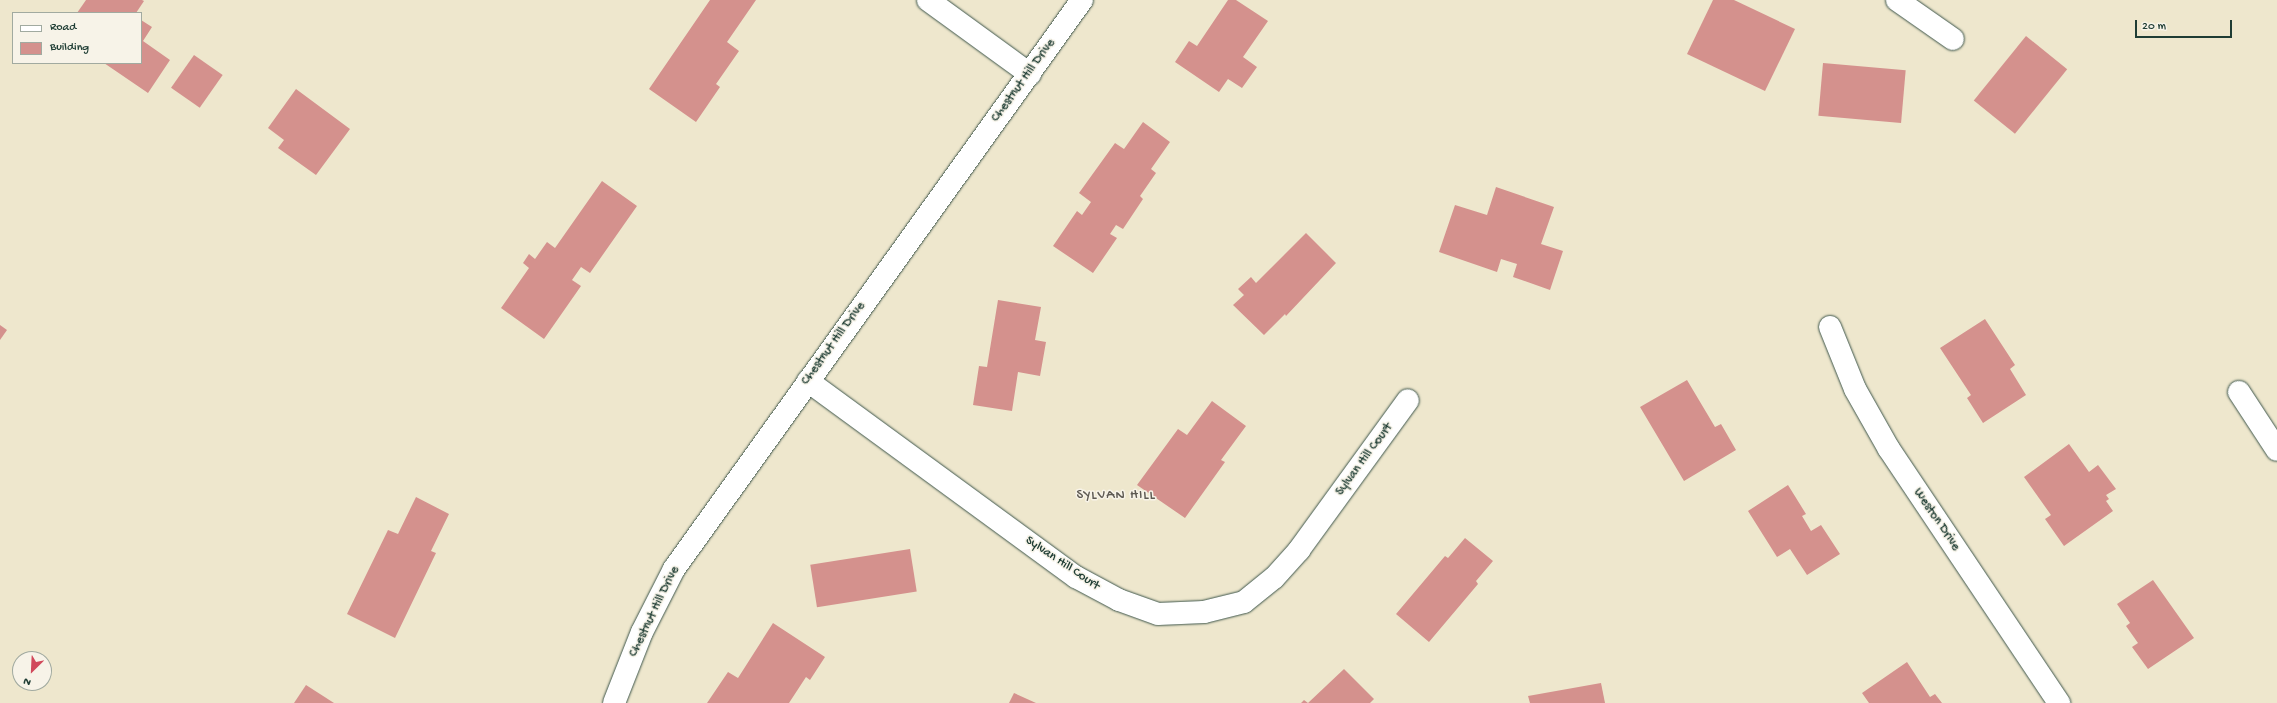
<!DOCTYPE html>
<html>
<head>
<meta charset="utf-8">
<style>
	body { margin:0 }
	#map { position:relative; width:2277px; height:703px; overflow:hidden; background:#eee7cd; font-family:"Gochi Hand",sans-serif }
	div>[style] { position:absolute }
	.building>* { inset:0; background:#d4918d; transform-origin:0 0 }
	.roads { filter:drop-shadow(0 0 1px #3e564b) drop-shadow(0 0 1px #3e564b) }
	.minor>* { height:22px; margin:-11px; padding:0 11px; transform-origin:11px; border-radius:11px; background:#fff }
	span { translate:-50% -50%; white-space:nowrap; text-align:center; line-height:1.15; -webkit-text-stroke:3px #f7f3e8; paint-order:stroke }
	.street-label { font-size:13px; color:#1f3d34 }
	.neighbourhood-label { font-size:14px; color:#5e5a53; letter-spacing:1px }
	.legend { position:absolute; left:12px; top:12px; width:130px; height:52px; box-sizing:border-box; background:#f7f3e8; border:1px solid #a1aaa0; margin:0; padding:5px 7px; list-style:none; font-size:12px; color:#1f3d34 }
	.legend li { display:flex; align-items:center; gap:8px; height:20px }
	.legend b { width:20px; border:1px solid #a1aaa0 }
	.north { position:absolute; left:12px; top:651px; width:40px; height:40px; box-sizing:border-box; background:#f7f3e8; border:1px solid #a1aaa0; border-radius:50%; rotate:204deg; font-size:11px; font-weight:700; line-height:16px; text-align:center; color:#1f3d34 }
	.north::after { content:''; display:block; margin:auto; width:14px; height:18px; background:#d1495b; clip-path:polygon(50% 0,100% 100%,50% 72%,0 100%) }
	.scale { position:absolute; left:2135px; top:20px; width:97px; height:18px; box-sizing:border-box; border:2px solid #1f3d34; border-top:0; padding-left:5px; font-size:12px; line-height:14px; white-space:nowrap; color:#1f3d34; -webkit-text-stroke:3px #f7f3e8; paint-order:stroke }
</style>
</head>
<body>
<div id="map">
	<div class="building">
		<div style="clip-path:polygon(86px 0,142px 0,144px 1px,136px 13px,77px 13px)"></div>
		<div style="clip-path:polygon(710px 0,756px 0,727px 42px,739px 51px,716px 84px,720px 87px,696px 122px,649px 89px)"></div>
		<div style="clip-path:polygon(1228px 0,1236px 0,1268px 21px,1243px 57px,1257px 67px,1242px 88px,1228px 79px,1219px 92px,1175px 62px,1189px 41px,1197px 46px)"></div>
		<div style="clip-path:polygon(1713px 0,1734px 0,1795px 29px,1765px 91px,1687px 54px)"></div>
		<div style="clip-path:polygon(141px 20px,152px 27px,143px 41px,170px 60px,148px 93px,104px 63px,141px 63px)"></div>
		<div style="left:2026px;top:36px;width:53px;height:83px;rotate:39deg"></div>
		<div style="left:194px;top:55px;width:35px;height:40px;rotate:35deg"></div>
		<div style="left:1823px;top:63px;width:83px;height:53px;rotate:5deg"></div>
		<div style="clip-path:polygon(296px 89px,350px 129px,316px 175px,278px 148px,284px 140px,268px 128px)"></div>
		<div style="clip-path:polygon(1143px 122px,1170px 142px,1151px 169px,1156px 173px,1140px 196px,1143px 199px,1123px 229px,1116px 225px,1110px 234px,1117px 238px,1093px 273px,1053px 246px,1077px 211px,1082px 215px,1091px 202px,1079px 193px,1115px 143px,1124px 149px)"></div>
		<div style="clip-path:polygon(602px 181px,637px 206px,590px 273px,581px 267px,572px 280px,581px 286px,544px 339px,501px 308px,529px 268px,523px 263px,529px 254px,535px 259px,547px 242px,555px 248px)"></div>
		<div style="clip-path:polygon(1496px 187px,1554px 207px,1541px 244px,1563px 251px,1550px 290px,1513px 277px,1517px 264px,1501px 259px,1497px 272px,1439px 252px,1455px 205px,1487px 215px)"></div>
		<div style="clip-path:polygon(1306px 233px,1336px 263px,1286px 316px,1285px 314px,1264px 335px,1233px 305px,1244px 295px,1238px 289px,1251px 277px,1256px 283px)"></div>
		<div style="clip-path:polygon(998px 300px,1041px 307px,1035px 340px,1046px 342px,1040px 376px,1018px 372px,1012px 411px,973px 405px,979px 366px,987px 367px)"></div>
		<div style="clip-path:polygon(1985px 319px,2015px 365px,2010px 369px,2026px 395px,1983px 423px,1967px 398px,1971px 395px,1940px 348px)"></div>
		<div style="clip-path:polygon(0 325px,7px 330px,0 340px)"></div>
		<div style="clip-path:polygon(1687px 380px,1715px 427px,1721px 424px,1736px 450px,1684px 481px,1640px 407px)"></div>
		<div style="clip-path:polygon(1212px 401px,1246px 426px,1221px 460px,1225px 462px,1185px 518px,1137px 485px,1178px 429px,1187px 435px)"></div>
		<div style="clip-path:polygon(2069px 444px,2089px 472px,2098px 465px,2116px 489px,2106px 495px,2109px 499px,2106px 501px,2113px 511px,2064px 546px,2045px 519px,2051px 515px,2024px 477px)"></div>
		<div style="clip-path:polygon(1788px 485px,1806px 514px,1802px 516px,1811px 531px,1821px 525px,1840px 554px,1807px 575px,1790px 549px,1777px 557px,1748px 511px)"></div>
		<div style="clip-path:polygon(416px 497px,449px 514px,431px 551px,436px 553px,395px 638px,347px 614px,388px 530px,398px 534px)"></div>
		<div style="clip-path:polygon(1465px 538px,1493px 561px,1476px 581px,1478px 584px,1429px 642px,1396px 614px,1445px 556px,1448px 558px)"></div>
		<div style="left:910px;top:549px;width:43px;height:101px;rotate:81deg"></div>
		<div style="clip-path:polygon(2153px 580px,2194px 638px,2148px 669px,2132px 647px,2138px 643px,2126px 626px,2130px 623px,2117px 604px)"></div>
		<div style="clip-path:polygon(773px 623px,825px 657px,810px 680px,806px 677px,789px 703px,707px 703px,728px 672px,738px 678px)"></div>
		<div style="clip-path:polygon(1907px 662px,1930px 697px,1935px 694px,1942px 703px,1869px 703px,1862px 693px)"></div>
		<div style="clip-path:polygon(1344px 669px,1374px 699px,1370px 703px,1301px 703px,1304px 700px,1308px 703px)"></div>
		<div style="clip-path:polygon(1601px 683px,1605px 703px,1530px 703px,1528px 696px)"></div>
		<div style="clip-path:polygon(306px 685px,334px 703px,294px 703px)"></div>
		<div style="clip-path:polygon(1014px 693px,1036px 703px,1009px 703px)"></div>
	</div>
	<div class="roads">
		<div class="minor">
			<div style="left:928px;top:0;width:126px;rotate:36deg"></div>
			<div style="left:1897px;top:0;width:68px;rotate:34.9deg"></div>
			<div style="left:1830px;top:327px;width:67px;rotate:68deg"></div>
			<div style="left:1855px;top:389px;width:69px;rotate:60.5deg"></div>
			<div style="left:1889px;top:449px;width:306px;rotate:56.2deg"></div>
			<div style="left:808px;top:381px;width:332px;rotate:36.2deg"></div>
			<div style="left:1076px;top:577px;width:49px;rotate:28.1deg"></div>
			<div style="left:1119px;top:600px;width:41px;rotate:19.7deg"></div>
			<div style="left:1158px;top:614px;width:46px;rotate:-2.5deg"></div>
			<div style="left:1204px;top:612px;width:41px;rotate:-14deg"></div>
			<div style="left:1244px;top:602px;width:38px;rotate:-39deg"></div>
			<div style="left:1274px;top:578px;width:38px;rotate:-48deg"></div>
			<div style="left:1299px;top:550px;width:185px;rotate:-54deg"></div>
			<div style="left:2239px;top:392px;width:69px;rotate:56.8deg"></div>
			<div style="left:614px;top:703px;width:76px;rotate:-68.5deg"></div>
			<div style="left:642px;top:632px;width:71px;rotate:-63.1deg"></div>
			<div style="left:674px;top:569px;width:700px;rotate:-54.36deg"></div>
		</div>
	</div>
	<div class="street-label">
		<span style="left:1024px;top:81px;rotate:-54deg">Chestnut Hill Drive</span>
		<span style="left:834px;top:344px;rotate:-54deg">Chestnut Hill Drive</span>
		<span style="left:1365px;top:460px;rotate:-54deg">Sylvan Hill Court</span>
		<span style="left:1936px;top:520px;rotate:56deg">Weston Drive</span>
		<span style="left:1062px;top:564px;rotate:34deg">Sylvan Hill Court</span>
		<span style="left:655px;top:612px;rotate:-64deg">Chestnut Hill Drive</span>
	</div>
	<div class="neighbourhood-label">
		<span style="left:1116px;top:496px">SYLVAN HILL</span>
	</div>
	<ul class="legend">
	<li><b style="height:5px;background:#fff"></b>Road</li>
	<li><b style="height:11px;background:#d4918d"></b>Building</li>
	</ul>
	<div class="north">N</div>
	<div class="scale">20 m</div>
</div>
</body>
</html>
